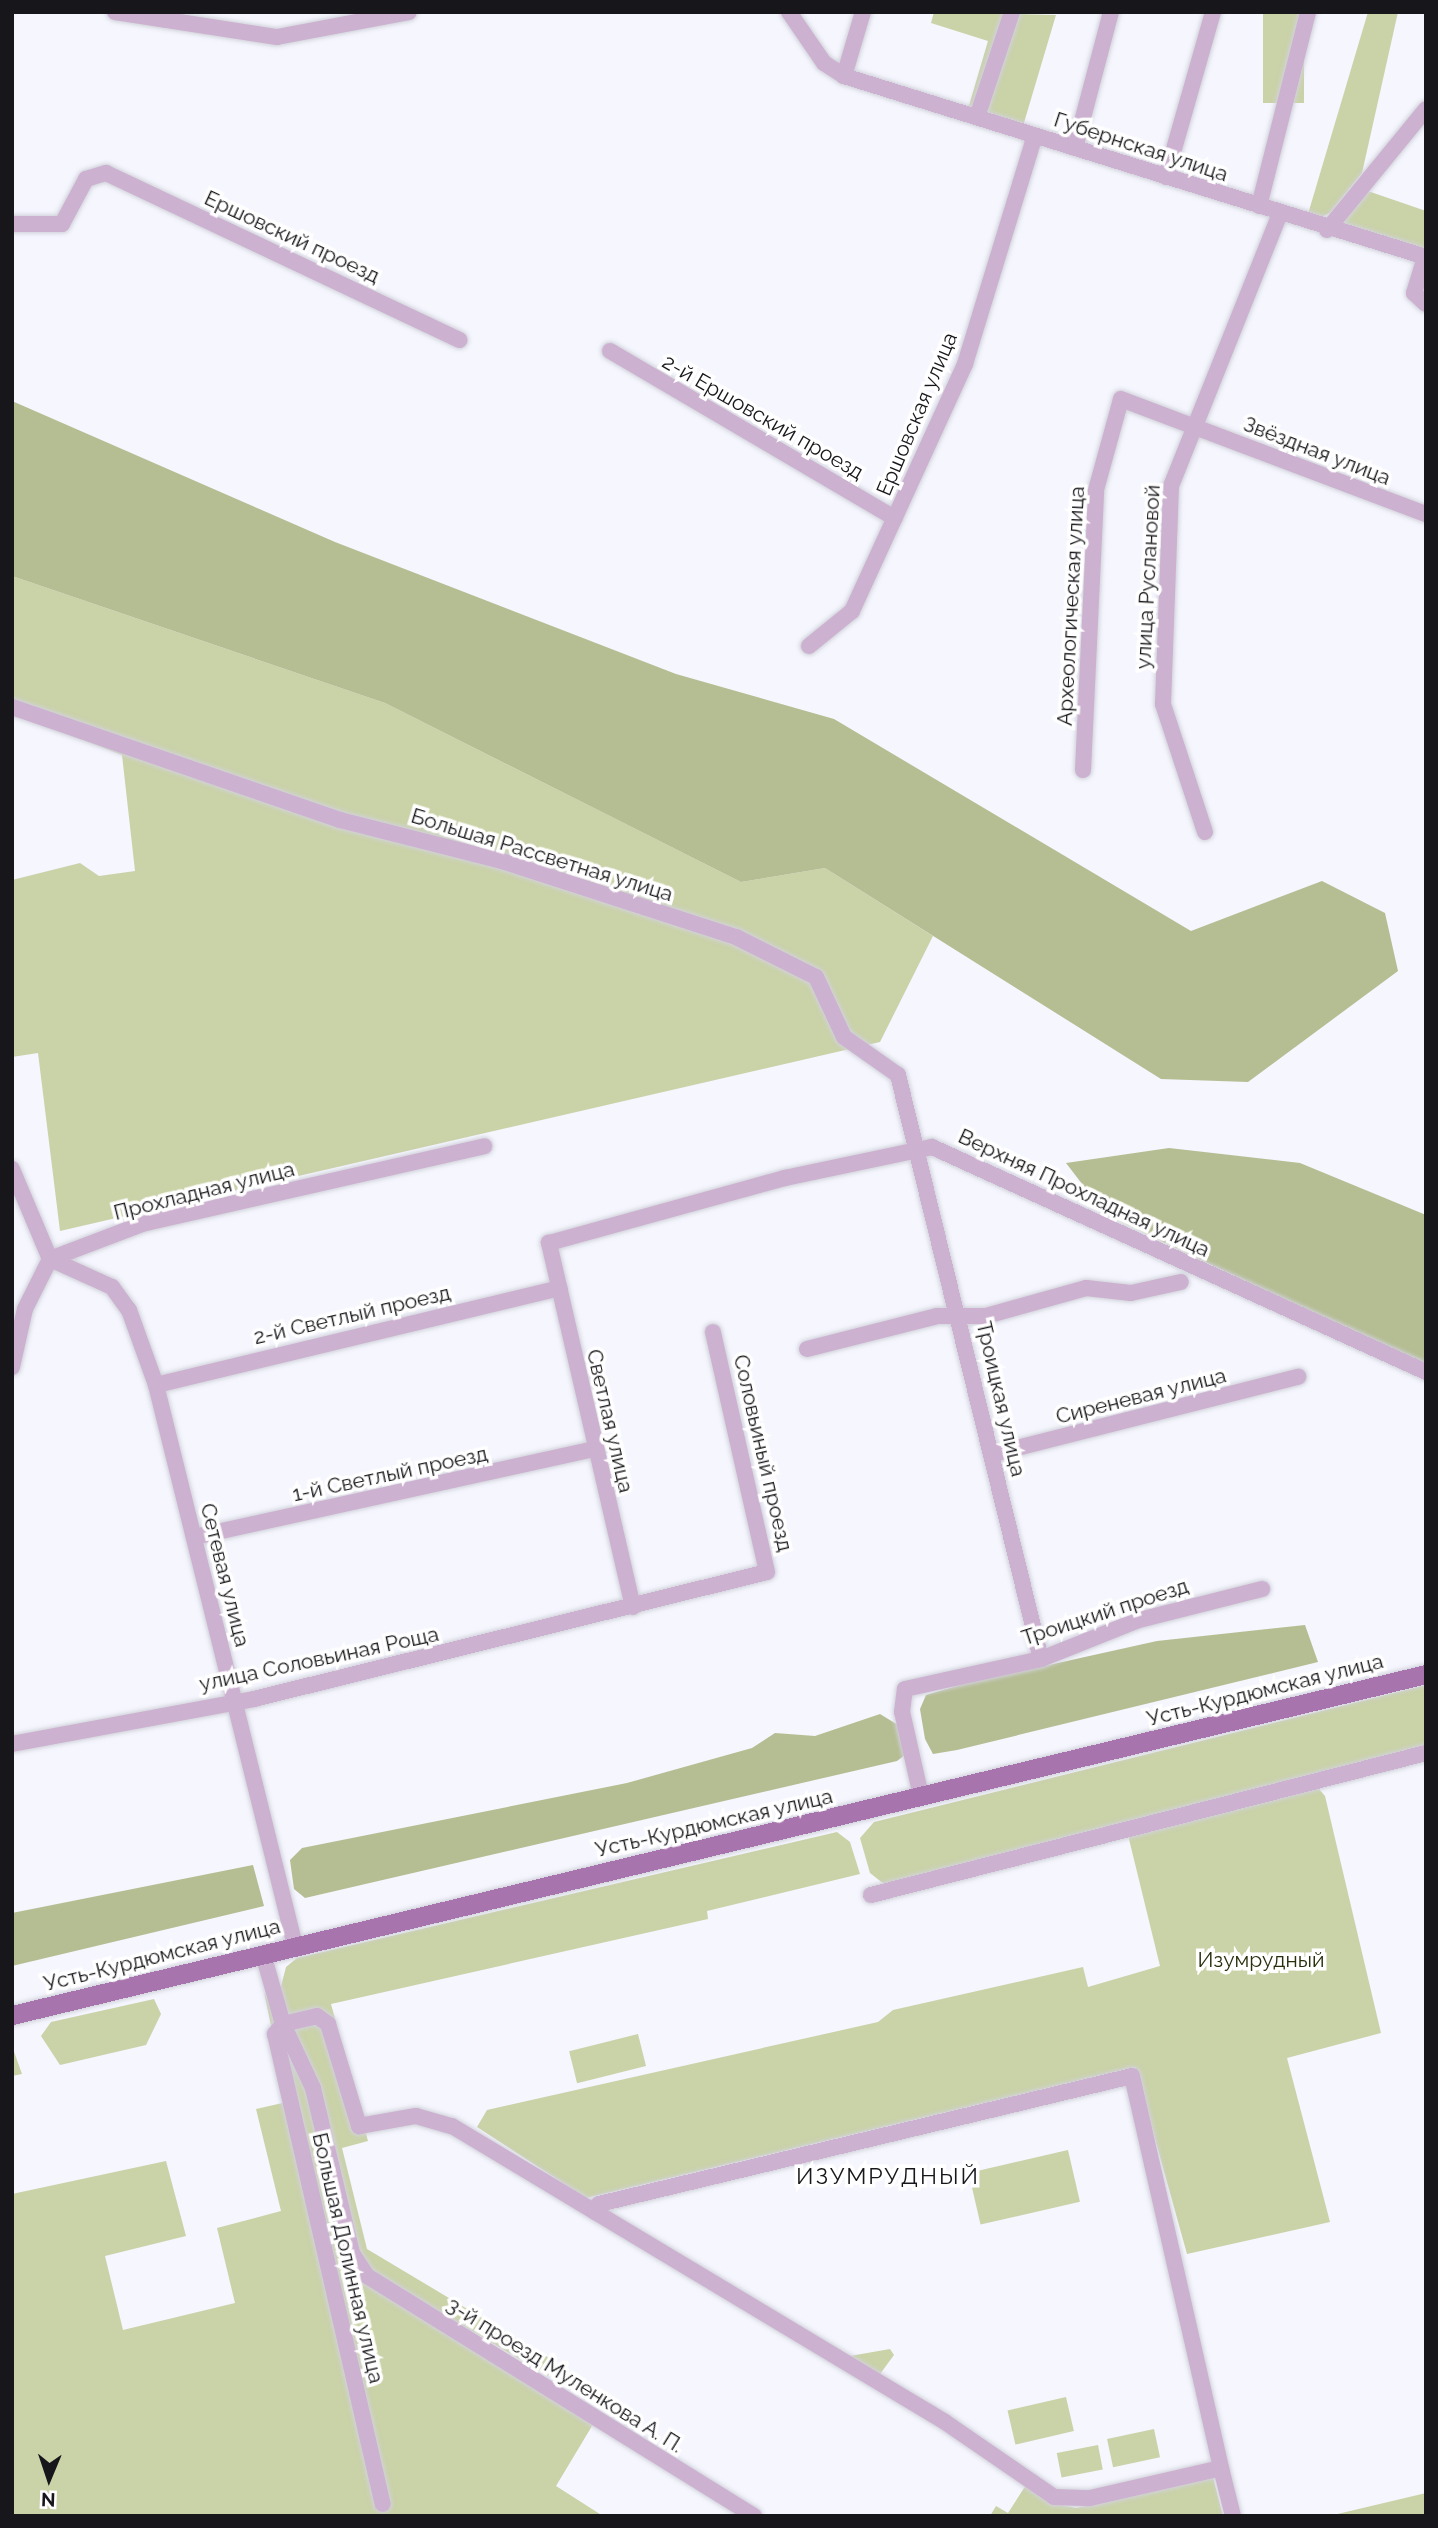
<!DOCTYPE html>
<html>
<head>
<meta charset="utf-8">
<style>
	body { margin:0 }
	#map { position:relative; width:1438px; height:2528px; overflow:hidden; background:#f5f6fe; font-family:Raleway,sans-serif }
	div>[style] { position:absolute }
	.green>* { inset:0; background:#cad2a8; transform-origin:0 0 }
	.forest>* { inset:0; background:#b5bd92 }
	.roads { filter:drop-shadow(0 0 2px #d1d2da) drop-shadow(0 0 2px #d1d2da) }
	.minor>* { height:16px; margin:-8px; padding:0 8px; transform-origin:8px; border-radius:8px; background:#cdb1d0 }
	.major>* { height:19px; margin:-9.5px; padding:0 9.5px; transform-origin:9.5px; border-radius:9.5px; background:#a774ad }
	span { translate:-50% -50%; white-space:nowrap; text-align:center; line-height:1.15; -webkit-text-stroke:7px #fff; paint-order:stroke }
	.street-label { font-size:21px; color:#17171b }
	.park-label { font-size:21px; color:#292e0b }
	.neighbourhood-label { font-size:23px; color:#17171b; letter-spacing:2px }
	.frame { position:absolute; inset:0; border:14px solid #17171b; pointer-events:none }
	.north { position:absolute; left:14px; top:2444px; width:70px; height:70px; -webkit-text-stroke:5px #fff; paint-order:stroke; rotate:182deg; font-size:19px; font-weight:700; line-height:28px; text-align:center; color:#17171b }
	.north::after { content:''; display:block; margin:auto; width:24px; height:32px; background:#17171b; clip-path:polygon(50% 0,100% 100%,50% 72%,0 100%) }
</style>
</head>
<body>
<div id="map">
	<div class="green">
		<div style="clip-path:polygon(934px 12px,1056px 15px,1023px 126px,968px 109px,988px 41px,931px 23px)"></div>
		<div style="left:1263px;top:12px;width:41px;height:91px"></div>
		<div style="clip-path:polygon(1368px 12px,1398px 12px,1362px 173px,1330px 213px,1319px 218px,1308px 214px)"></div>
		<div style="clip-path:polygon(1362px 189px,1426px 211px,1426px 250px,1342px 227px)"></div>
		<div style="clip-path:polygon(12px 576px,385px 703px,741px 882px,825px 868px,933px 936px,880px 1042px,60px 1231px,38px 1053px,12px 1057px,12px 880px,80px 863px,99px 876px,135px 871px,122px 755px,12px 713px)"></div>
		<div style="clip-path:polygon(1426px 1685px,1426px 1749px,884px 1884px,870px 1873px,860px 1838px,874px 1822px)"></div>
		<div style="clip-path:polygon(1318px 1788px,1325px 1796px,1381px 2033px,1287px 2058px,1330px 2222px,1187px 2254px,1135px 2067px,586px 2198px,477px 2127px,487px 2110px,878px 2022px,893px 2010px,1083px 1967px,1088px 1987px,1160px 1966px,1128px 1835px)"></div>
		<div style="clip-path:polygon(837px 1832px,850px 1842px,860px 1874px,707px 1911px,708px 1919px,331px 2004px,368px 2141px,342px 2148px,367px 2249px,556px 2362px,548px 2376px,371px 2271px,363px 2262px,280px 1990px,286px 1967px,297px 1958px)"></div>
		<div style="clip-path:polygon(264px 1992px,308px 2092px,349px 2256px,595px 2421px,556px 2486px,603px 2516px,12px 2516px,12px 2194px,166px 2161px,186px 2236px,105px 2256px,123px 2330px,235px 2303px,217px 2228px,281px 2211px,256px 2109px,287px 2102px)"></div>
		<div style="clip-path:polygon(154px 1999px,161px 2014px,146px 2045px,60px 2065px,41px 2036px,51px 2022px)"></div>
		<div style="left:638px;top:2034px;width:33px;height:71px;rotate:76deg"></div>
		<div style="clip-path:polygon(12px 2046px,22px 2074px,12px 2076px)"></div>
		<div style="left:1068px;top:2150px;width:53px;height:102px;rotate:77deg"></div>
		<div style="clip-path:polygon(890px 2349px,894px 2355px,880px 2374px,850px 2356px)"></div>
		<div style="left:1066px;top:2397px;width:35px;height:60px;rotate:77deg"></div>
		<div style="left:1154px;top:2429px;width:29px;height:48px;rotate:78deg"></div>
		<div style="left:1098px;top:2445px;width:25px;height:42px;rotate:79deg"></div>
		<div style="clip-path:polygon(1213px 2477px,1223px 2516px,990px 2516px,996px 2506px,1008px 2513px,1026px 2485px,1052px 2503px,1076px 2508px)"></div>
		<div style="clip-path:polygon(1426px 2493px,1426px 2516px,1329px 2516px)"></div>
	</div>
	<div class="forest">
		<div style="clip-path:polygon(12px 401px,335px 542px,676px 674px,834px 719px,1191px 931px,1322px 881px,1385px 913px,1398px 971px,1248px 1082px,1161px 1079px,825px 868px,741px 882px,385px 703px,12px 576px)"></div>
		<div style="clip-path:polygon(1169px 1148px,1300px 1163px,1426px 1215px,1426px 1367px,1106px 1215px,1066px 1163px)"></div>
		<div style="clip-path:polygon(1305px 1625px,1318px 1662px,957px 1750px,933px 1754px,925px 1739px,920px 1709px,926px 1695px,963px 1684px,1157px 1641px)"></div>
		<div style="clip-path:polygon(880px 1714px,898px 1725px,905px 1755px,897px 1761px,305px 1898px,294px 1889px,290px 1860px,302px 1848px,627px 1783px,752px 1748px,775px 1733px,815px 1736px)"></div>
		<div style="clip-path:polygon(253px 1865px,264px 1906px,12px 1966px,12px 1913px)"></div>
	</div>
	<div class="roads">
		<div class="minor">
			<div style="left:115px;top:12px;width:164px;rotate:8.8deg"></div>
			<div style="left:277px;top:37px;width:134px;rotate:-10.7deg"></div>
			<div style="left:789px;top:12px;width:62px;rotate:55.5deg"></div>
			<div style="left:824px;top:63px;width:24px;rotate:33deg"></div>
			<div style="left:844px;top:76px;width:609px;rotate:17.28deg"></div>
			<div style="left:844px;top:76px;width:67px;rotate:-73.5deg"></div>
			<div style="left:977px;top:117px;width:111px;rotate:-71.6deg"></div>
			<div style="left:1075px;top:148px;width:141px;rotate:-75.2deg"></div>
			<div style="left:1166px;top:177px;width:172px;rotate:-74.1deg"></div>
			<div style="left:1259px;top:206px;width:200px;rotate:-75.8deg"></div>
			<div style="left:12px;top:224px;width:50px"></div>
			<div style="left:62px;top:224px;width:51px;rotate:-61.9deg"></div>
			<div style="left:86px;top:179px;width:21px;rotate:-17deg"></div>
			<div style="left:106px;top:173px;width:391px;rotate:25.3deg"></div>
			<div style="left:1327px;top:230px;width:156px;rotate:-50.7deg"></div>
			<div style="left:1425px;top:257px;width:38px;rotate:107deg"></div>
			<div style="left:1414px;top:293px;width:16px;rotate:43deg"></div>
			<div style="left:610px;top:351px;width:330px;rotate:30.4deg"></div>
			<div style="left:809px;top:646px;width:55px;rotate:-39.1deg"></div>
			<div style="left:852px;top:611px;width:272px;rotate:-65.4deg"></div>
			<div style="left:965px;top:364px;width:239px;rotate:-73deg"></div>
			<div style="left:12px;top:707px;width:347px;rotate:19deg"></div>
			<div style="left:340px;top:820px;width:167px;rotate:14.2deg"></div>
			<div style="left:502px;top:861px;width:246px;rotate:18deg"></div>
			<div style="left:736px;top:937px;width:89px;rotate:26.6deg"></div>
			<div style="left:816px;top:977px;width:66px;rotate:65deg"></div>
			<div style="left:844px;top:1037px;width:66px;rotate:35.1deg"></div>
			<div style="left:898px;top:1075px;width:601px;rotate:76.24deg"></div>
			<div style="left:1083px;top:770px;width:280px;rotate:-87.3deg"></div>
			<div style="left:1096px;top:490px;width:94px;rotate:-74.6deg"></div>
			<div style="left:1121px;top:399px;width:326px;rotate:20.7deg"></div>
			<div style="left:1205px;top:832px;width:135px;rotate:-108.2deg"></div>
			<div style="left:1163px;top:704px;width:218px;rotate:-87.9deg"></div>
			<div style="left:1171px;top:486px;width:294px;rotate:-68.2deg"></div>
			<div style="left:12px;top:1169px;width:98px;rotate:67.1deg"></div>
			<div style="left:50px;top:1259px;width:68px;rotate:24.3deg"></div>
			<div style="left:112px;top:1287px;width:29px;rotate:54deg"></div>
			<div style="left:129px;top:1310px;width:80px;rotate:70.2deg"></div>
			<div style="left:156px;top:1385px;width:578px;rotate:76.08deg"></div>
			<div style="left:807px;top:1349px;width:134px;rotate:-14.2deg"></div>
			<div style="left:937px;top:1316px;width:49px"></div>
			<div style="left:986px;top:1316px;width:104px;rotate:-15.6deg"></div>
			<div style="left:1086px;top:1288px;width:45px;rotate:6.3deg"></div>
			<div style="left:1131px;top:1293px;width:51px;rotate:-12.4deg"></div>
			<div style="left:12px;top:1367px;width:59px;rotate:-77.4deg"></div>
			<div style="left:25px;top:1309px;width:56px;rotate:-63.4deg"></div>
			<div style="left:50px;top:1259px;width:98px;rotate:-20.8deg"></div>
			<div style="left:142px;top:1224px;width:351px;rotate:-12.8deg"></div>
			<div style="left:156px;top:1385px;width:415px;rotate:-13.5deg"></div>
			<div style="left:993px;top:1454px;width:315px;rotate:-14.2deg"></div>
			<div style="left:194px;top:1537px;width:410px;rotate:-12.4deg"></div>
			<div style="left:633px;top:1607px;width:374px;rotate:-103deg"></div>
			<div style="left:549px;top:1243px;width:245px;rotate:-15.4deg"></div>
			<div style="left:785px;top:1178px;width:150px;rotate:-11.9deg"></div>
			<div style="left:932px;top:1147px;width:543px;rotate:24.49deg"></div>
			<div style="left:12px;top:1744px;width:246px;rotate:-10.5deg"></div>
			<div style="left:254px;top:1699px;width:528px;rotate:-13.9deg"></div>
			<div style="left:767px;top:1572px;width:246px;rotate:-102.7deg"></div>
			<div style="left:921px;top:1796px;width:86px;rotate:-102.7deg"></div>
			<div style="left:902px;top:1712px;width:23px;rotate:-83deg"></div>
			<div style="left:905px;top:1689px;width:139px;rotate:-12.4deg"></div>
			<div style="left:1041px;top:1659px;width:105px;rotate:-21.7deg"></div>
			<div style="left:1139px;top:1620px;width:127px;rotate:-14.1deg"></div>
			<div style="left:871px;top:1895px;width:573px;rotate:-14.35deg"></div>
			<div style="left:263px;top:1954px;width:73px;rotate:74.1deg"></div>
			<div style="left:283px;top:2024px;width:71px;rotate:64.9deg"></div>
			<div style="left:313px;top:2088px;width:170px;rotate:76.7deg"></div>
			<div style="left:352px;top:2253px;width:27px;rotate:57deg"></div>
			<div style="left:367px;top:2276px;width:455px;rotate:31.8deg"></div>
			<div style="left:283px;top:2024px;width:35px;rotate:-13deg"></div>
			<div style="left:317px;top:2016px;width:14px;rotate:36deg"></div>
			<div style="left:328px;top:2024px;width:107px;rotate:73.1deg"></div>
			<div style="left:359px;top:2126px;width:58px;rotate:-10deg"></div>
			<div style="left:416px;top:2116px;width:37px;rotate:16deg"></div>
			<div style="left:452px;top:2126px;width:575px;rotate:30.98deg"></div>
			<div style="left:945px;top:2422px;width:132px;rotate:34.5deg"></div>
			<div style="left:1054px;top:2497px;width:36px;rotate:2deg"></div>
			<div style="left:1090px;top:2498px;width:134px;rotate:-12.9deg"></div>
			<div style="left:1221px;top:2468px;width:49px;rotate:76deg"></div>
			<div style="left:283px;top:2024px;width:13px;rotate:129deg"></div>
			<div style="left:275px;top:2034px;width:482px;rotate:77.1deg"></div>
			<div style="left:595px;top:2212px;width:9px;rotate:-63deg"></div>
			<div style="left:599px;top:2204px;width:548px;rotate:-13.5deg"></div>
			<div style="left:1132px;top:2076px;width:402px;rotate:77.2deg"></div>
		</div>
		<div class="major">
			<div style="left:12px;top:2015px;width:1455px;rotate:-13.56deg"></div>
		</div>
	</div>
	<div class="street-label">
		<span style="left:1141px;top:147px;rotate:18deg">Губернская улица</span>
		<span style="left:292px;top:237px;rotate:25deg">Ершовский проезд</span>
		<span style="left:917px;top:414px;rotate:-67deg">Ершовская улица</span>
		<span style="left:763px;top:417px;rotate:30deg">2-й Ершовский проезд</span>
		<span style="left:1317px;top:451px;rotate:21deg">Звёздная улица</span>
		<span style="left:1148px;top:577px;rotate:-87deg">улица Руслановой</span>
		<span style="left:1071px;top:606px;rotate:-87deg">Археологическая улица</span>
		<span style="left:542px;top:855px;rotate:17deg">Большая Рассветная улица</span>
		<span style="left:204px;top:1191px;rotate:-14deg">Прохладная улица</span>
		<span style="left:1084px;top:1193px;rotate:25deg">Верхняя Прохладная улица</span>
		<span style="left:352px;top:1315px;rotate:-13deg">2-й Светлый проезд</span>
		<span style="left:1141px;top:1396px;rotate:-14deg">Сиреневая улица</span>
		<span style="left:1001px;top:1399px;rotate:77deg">Троицкая улица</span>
		<span style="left:610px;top:1421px;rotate:77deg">Светлая улица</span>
		<span style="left:763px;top:1453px;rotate:77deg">Соловьиный проезд</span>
		<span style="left:390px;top:1474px;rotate:-12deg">1-й Светлый проезд</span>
		<span style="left:225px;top:1575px;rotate:76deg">Сетевая улица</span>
		<span style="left:1105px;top:1612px;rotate:-18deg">Троицкий проезд</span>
		<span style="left:319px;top:1659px;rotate:-12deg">улица Соловьиная Роща</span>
		<span style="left:1265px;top:1690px;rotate:-14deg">Усть-Курдюмская улица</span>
		<span style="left:714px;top:1823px;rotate:-13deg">Усть-Курдюмская улица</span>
		<span style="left:162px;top:1955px;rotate:-14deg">Усть-Курдюмская улица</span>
		<span style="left:348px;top:2258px;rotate:77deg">Большая Долинная улица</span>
		<span style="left:565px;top:2375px;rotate:32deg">3-й проезд Муленкова А. П.</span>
	</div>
	<div class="park-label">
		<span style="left:1261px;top:1960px">Изумрудный</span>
	</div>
	<div class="neighbourhood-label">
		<span style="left:888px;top:2176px">ИЗУМРУДНЫЙ</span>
	</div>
	<div class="frame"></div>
	<div class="north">N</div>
</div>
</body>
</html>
